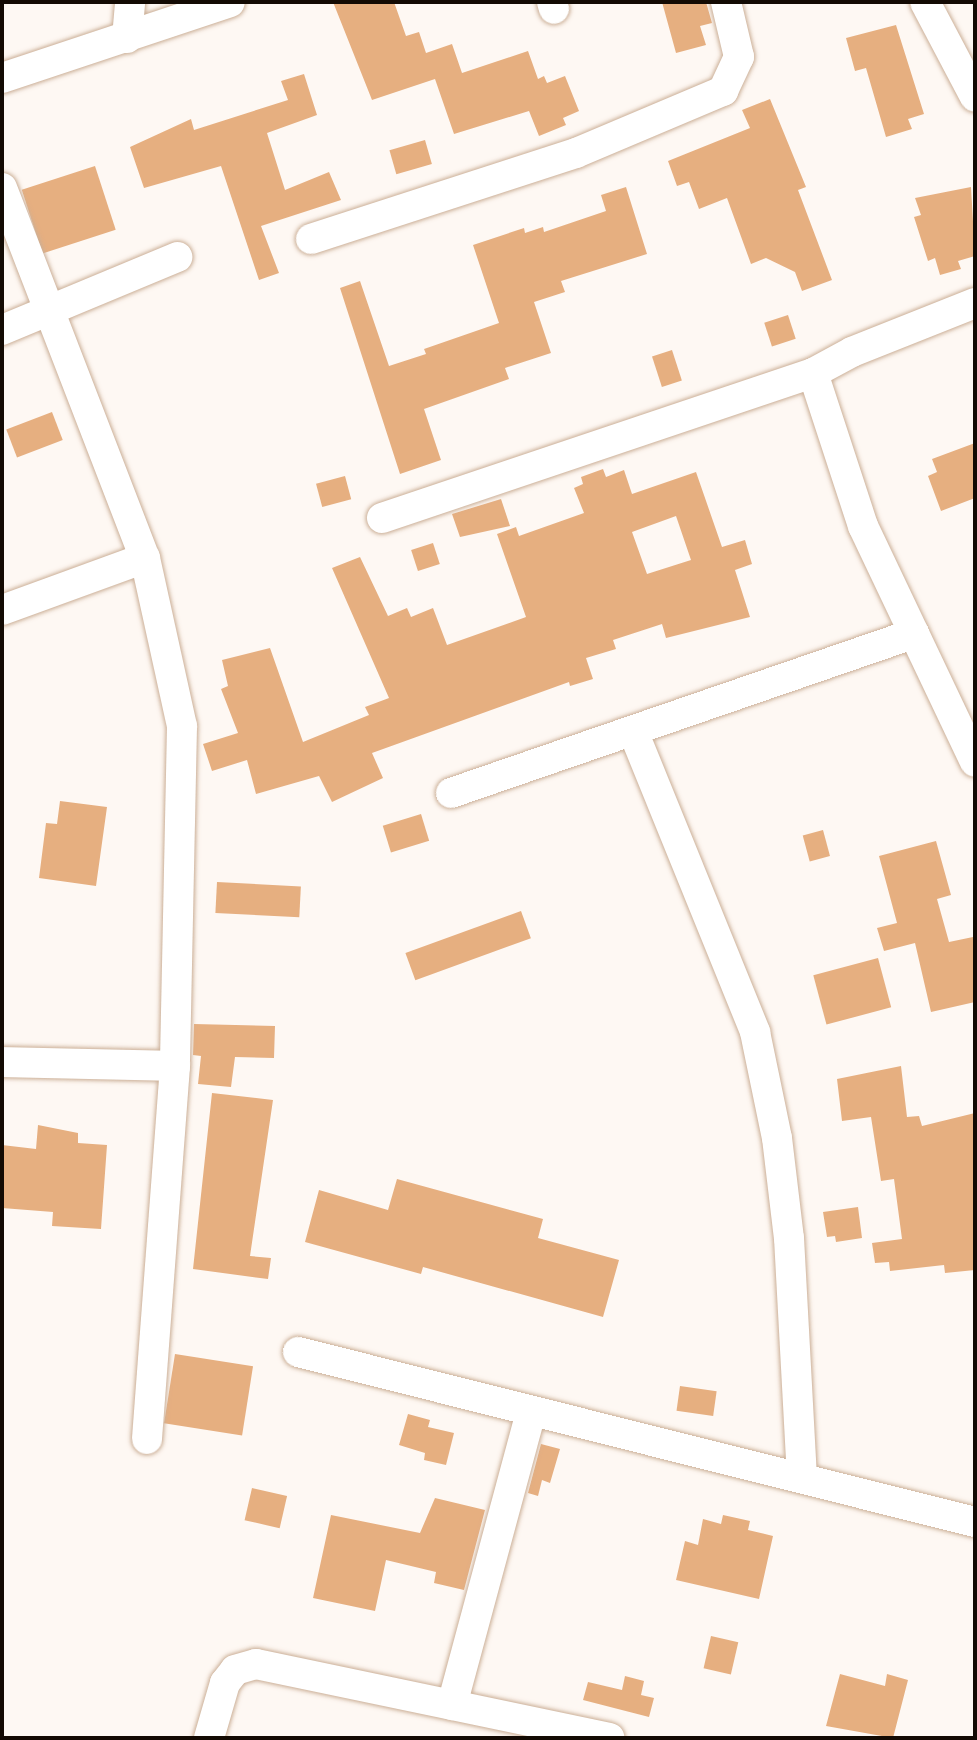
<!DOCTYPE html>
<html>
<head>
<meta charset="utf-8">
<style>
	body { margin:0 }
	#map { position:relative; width:977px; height:1740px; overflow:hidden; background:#fef8f3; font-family:"Varela Round",sans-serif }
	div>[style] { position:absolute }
	.building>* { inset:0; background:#e6af80; transform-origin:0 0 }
	.roads { filter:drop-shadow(0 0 2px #cbaf97) drop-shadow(0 0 2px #cbaf97) }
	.street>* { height:30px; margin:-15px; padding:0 15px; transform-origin:15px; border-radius:15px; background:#fff }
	span { translate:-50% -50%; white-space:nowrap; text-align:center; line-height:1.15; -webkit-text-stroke:7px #fef8f3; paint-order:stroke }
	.frame { position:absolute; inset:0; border:4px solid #130a03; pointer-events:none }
</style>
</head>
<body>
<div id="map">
	<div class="building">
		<div style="clip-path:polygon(333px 2px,394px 2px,406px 36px,419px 32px,426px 53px,452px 44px,462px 73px,528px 51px,538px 79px,544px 76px,547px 83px,565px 76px,579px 111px,563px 118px,566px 125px,539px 136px,529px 111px,454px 134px,435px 79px,372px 100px)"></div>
		<div style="clip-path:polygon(662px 2px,706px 2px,712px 23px,700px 26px,706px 45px,676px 53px)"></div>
		<div style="clip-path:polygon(896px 25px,924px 114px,908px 119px,912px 129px,886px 137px,866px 68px,855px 71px,846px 38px)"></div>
		<div style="clip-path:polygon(304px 74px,317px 115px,267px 133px,285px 190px,329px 172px,341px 200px,261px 226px,279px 273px,259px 280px,221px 166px,144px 188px,130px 147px,191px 119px,194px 130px,288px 100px,281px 81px)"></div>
		<div style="clip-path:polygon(770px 99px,806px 187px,798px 190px,832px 280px,802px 291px,795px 272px,766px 258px,751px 264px,727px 198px,699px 209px,689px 182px,677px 186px,668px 161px,750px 128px,742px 110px)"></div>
		<div style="left:425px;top:140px;width:25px;height:37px;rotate:74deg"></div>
		<div style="left:95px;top:166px;width:67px;height:77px;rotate:72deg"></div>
		<div style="clip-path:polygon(626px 187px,647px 254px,561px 281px,565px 292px,534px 302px,551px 353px,505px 368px,509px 379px,424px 409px,441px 460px,400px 474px,340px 288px,360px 281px,389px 366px,426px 354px,424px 349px,499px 323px,473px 245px,524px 228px,525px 233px,543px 227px,544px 232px,606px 211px,601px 195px)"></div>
		<div style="clip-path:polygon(971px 187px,975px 256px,958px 261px,961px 269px,940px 275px,935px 258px,928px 261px,914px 217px,921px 215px,915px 198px)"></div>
		<div style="left:788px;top:315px;width:25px;height:25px;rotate:72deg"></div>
		<div style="left:672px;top:350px;width:32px;height:21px;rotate:72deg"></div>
		<div style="left:52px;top:412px;width:30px;height:49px;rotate:69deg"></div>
		<div style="clip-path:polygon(975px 443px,975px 498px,941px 511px,928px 476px,937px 472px,932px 459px)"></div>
		<div style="clip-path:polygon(evenodd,603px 469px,606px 477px,624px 470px,632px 494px,696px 472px,722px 547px,745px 540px,752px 564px,735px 570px,750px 617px,666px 638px,662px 624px,613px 640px,616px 649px,586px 658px,593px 679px,570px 686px,569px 682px,372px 753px,383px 778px,332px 802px,319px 776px,256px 794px,247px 760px,212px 771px,203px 744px,238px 733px,221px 689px,228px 686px,222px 660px,270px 648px,303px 742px,369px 715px,365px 707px,389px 698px,332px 568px,360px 557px,388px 616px,407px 608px,411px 617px,433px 608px,447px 645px,526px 617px,497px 534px,516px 527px,519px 536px,584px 513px,574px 488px,583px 484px,581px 477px,603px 469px,676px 516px,691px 560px,647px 574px,632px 532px,676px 516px)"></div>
		<div style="left:345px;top:476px;width:24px;height:30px;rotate:75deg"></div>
		<div style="clip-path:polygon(501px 499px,510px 526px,460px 537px,452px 514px)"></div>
		<div style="left:433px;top:543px;width:22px;height:23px;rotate:72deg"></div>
		<div style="clip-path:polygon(60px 801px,107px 807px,96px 886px,39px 878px,46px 823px,57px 824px)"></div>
		<div style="left:421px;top:814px;width:28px;height:40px;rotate:73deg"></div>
		<div style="left:823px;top:830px;width:27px;height:21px;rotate:75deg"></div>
		<div style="clip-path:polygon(936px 841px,951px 895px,937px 899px,949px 942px,973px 937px,975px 1002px,931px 1012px,915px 943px,884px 951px,877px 928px,897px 923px,879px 856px)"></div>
		<div style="left:217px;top:882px;width:84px;height:31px;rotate:3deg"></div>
		<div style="left:521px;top:911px;width:29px;height:123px;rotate:70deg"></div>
		<div style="left:878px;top:958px;width:51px;height:67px;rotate:75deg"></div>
		<div style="clip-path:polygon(194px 1024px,275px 1026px,274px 1058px,235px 1057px,231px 1087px,198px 1084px,201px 1056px,193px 1055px)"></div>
		<div style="clip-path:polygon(901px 1066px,907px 1117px,919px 1116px,922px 1126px,975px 1113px,975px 1270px,945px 1273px,944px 1265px,890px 1271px,889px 1262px,875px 1263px,872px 1243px,902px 1239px,894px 1179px,881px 1181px,871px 1117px,842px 1121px,837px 1079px)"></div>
		<div style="clip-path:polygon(212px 1093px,273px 1100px,250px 1256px,271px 1258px,268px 1279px,193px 1269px)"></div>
		<div style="clip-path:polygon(38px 1125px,78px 1133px,78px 1143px,107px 1145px,101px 1229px,52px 1226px,53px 1212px,2px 1208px,2px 1145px,36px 1149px)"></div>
		<div style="clip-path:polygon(397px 1179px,543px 1219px,538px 1238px,619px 1260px,603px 1317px,423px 1267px,421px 1274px,305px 1242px,319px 1190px,388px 1210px)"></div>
		<div style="clip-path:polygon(858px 1207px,862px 1238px,836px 1242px,835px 1236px,827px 1237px,823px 1212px)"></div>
		<div style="left:175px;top:1354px;width:79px;height:70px;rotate:9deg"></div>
		<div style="left:680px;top:1386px;width:37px;height:25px;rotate:8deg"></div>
		<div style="clip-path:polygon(408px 1414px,430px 1420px,428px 1427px,454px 1433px,446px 1465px,424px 1460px,425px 1453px,399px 1445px)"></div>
		<div style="clip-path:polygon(541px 1444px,560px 1449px,550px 1483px,542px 1480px,538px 1496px,528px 1493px)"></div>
		<div style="left:252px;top:1488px;width:36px;height:33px;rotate:13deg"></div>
		<div style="clip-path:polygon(435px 1498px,485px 1510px,464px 1590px,434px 1583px,436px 1572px,386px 1560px,375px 1611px,313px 1598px,331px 1515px,420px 1533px)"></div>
		<div style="clip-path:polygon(723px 1515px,750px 1521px,748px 1530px,773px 1536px,759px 1599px,676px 1580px,685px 1541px,698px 1545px,703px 1519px,721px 1524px)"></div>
		<div style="left:711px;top:1636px;width:28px;height:33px;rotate:13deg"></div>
		<div style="clip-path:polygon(840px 1674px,885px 1686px,887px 1674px,908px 1680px,893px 1738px,826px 1726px)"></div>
		<div style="clip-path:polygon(625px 1676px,644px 1681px,641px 1695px,654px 1698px,649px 1717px,583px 1700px,588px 1682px,622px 1690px)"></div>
	</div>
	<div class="roads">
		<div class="street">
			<div style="left:552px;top:2px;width:7px;rotate:74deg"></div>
			<div style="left:925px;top:2px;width:107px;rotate:62.2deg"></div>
			<div style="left:127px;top:38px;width:36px;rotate:-85deg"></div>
			<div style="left:2px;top:78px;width:240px;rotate:-18.4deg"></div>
			<div style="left:2px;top:188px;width:397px;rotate:68.9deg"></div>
			<div style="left:145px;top:558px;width:172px;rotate:77.6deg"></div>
			<div style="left:182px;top:726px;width:340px;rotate:91.2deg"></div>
			<div style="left:175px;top:1066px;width:374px;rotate:94.3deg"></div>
			<div style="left:311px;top:239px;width:279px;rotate:-18deg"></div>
			<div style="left:576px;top:153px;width:160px;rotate:-22.9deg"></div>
			<div style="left:723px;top:91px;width:38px;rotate:-65deg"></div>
			<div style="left:739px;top:57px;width:57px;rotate:-103.3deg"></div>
			<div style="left:975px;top:303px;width:132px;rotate:158.3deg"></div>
			<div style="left:852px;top:352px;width:44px;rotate:151.7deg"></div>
			<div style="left:813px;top:373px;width:161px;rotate:71.9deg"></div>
			<div style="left:863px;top:526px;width:261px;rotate:64.6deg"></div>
			<div style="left:2px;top:330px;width:190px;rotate:-22.6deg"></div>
			<div style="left:382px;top:518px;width:455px;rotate:-18.6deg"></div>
			<div style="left:2px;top:610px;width:152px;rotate:-20deg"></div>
			<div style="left:633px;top:731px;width:325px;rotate:67.9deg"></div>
			<div style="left:755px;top:1032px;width:108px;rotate:78.3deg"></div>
			<div style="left:777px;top:1138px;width:101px;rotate:83.2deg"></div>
			<div style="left:789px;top:1238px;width:237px;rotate:86.9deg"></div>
			<div style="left:451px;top:793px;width:490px;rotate:-19deg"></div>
			<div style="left:2px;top:1062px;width:173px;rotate:1.3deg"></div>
			<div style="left:298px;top:1352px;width:698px;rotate:14.1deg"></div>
			<div style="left:452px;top:1705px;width:303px;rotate:-74.9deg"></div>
			<div style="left:209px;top:1738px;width:57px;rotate:-73.8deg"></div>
			<div style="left:225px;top:1683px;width:16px;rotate:-52deg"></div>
			<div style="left:235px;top:1670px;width:22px;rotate:-16deg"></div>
			<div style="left:256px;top:1664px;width:361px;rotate:11.8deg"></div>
		</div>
	</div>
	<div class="frame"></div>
</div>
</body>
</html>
